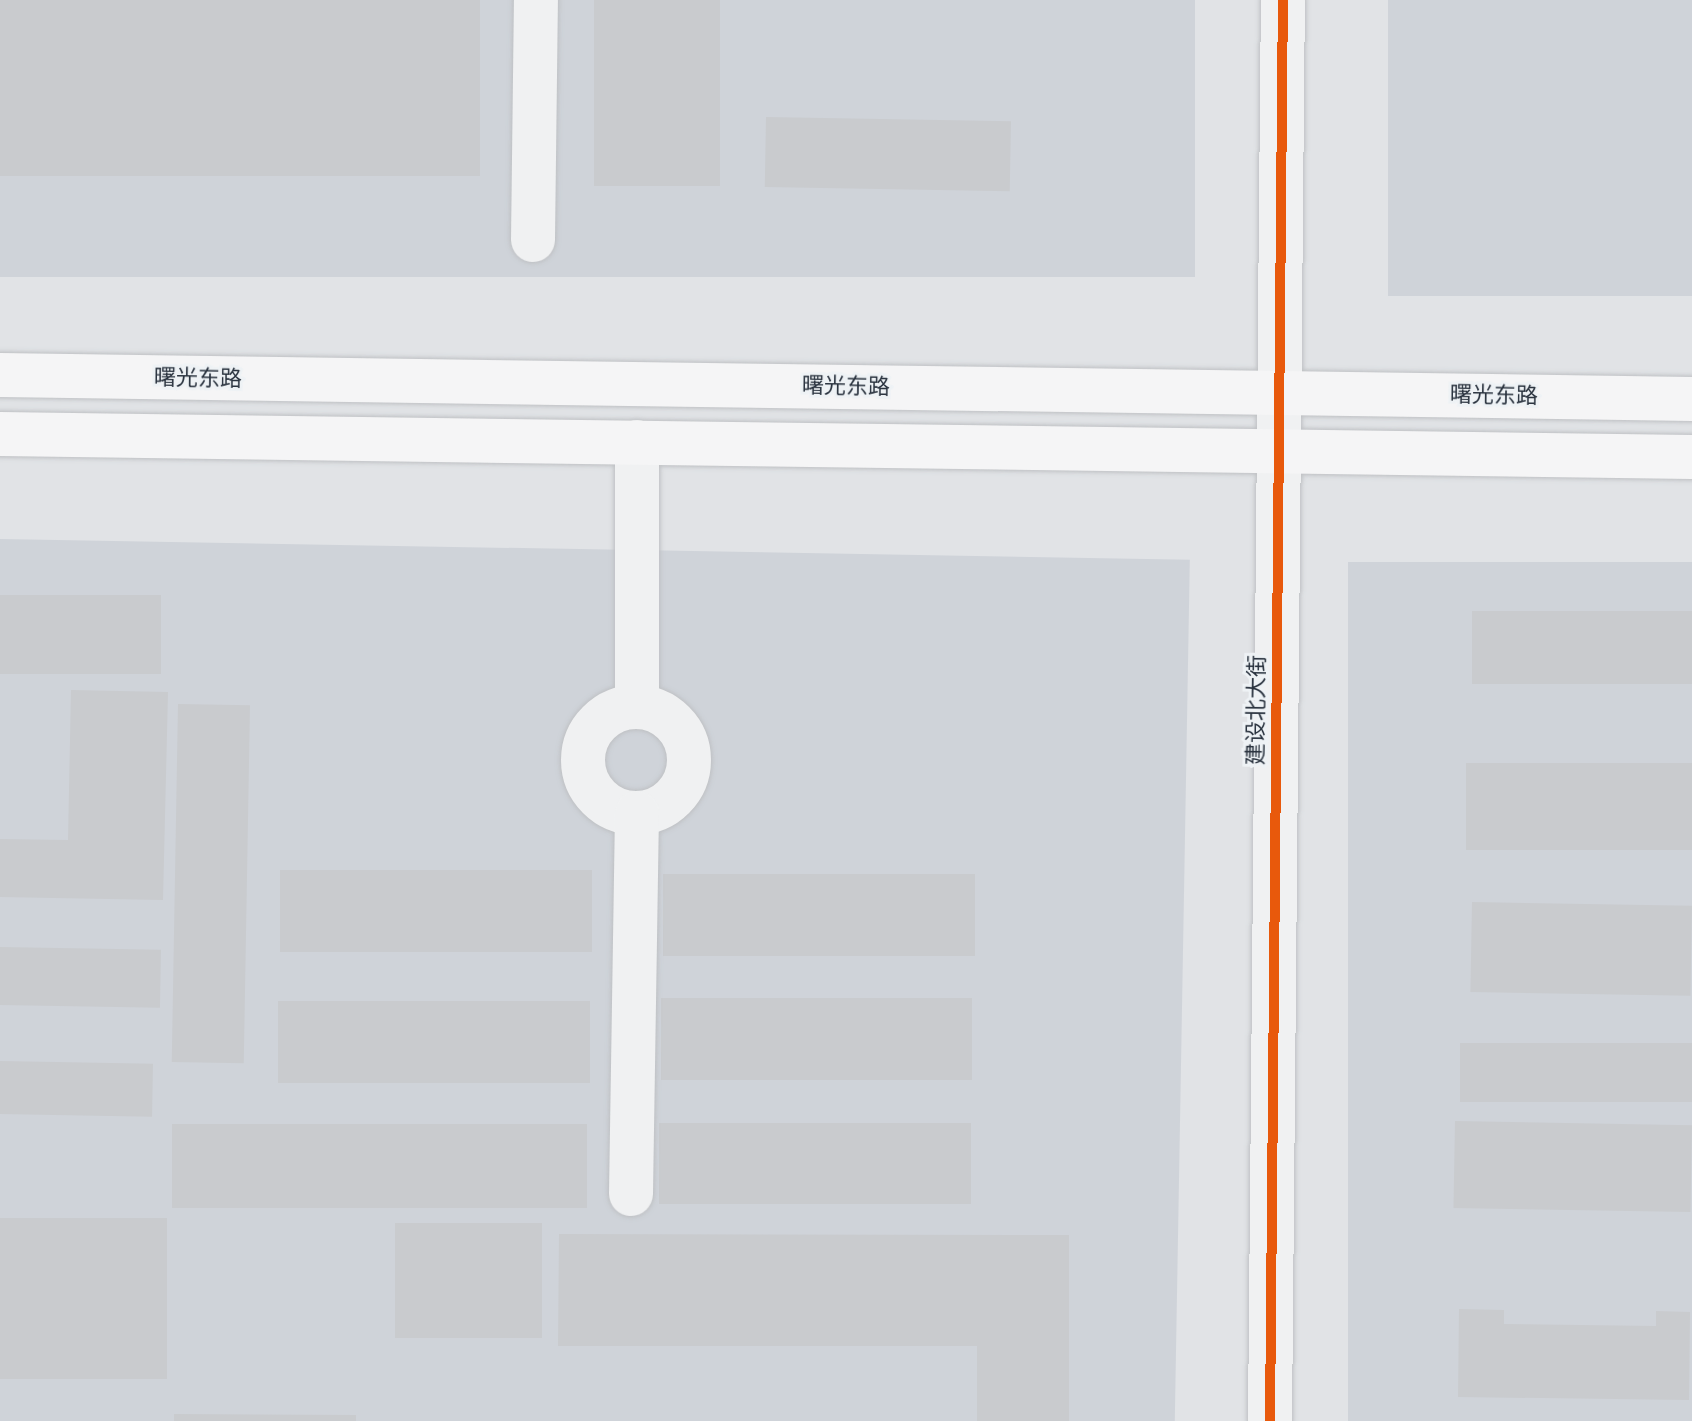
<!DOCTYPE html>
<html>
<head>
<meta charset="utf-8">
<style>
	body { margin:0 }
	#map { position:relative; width:1692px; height:1421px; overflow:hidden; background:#e1e3e6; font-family:Inter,"Noto Sans SC",sans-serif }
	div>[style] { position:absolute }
	.built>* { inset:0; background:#cfd3d9; transform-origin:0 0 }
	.building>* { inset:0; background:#c9cbce; transform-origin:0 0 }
	.roads { filter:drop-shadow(0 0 2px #bfc1c4) drop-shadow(0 0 2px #bfc1c4) }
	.minor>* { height:44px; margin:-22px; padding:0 22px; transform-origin:22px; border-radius:22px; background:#f0f1f2 }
	.minor>.ring { margin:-22px; padding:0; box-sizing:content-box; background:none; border:44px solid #f0f1f2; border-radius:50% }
	.major>* { height:44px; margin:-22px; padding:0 22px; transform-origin:22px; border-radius:22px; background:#f5f5f6 }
	.cycleway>* { height:10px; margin:-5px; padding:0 5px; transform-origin:5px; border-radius:5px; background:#e8590c }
	span { translate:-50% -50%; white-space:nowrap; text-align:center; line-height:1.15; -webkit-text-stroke:6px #eef2f5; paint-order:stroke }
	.street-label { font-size:22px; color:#29323e }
</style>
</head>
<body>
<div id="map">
	<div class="built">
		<div style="left:0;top:0;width:1195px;height:277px"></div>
		<div style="left:1388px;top:0;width:304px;height:296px"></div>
		<div style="left:0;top:539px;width:1190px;height:882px;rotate:1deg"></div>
		<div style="left:1348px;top:562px;width:344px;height:859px"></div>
	</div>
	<div class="building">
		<div style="left:0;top:0;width:480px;height:176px"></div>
		<div style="left:594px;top:0;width:126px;height:186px"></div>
		<div style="left:766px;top:117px;width:245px;height:70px;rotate:1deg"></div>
		<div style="left:0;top:595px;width:161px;height:79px"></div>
		<div style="left:1472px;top:611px;width:220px;height:73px"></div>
		<div style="clip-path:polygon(71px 690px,168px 692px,163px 900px,0 897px,0 839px,68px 840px)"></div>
		<div style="left:178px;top:704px;width:72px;height:358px;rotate:1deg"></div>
		<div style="left:1466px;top:763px;width:226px;height:87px"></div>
		<div style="left:280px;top:870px;width:312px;height:82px"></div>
		<div style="left:663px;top:874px;width:312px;height:82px"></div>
		<div style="left:1472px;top:902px;width:220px;height:90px;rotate:1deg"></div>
		<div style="left:0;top:947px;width:161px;height:58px;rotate:1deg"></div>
		<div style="left:661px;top:998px;width:311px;height:82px"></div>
		<div style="left:278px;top:1001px;width:312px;height:82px"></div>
		<div style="left:1460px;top:1043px;width:232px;height:59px"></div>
		<div style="left:0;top:1061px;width:153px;height:53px;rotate:1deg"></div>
		<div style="left:1455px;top:1121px;width:237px;height:87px;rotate:1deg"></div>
		<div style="left:659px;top:1123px;width:312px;height:81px"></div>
		<div style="left:172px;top:1124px;width:415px;height:84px"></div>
		<div style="left:0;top:1218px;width:167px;height:161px"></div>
		<div style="left:395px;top:1223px;width:147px;height:115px"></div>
		<div style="clip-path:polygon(559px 1234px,1069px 1235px,1069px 1421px,977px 1421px,977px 1346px,558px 1346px)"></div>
		<div style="clip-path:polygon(1459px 1309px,1504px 1310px,1504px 1324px,1656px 1326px,1656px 1311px,1690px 1312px,1689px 1400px,1458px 1397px)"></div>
		<div style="clip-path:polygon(174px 1414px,356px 1415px,356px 1421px,174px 1421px)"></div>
	</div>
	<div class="roads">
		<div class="minor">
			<div style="left:533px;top:240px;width:240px;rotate:-89.3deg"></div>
			<div style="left:637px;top:706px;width:264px;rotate:-90deg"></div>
			<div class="ring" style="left:583px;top:707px;width:62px;height:62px"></div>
			<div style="left:631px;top:1194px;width:381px;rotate:-89.1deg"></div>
			<div style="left:1270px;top:1421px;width:1421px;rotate:-89.48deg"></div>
		</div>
		<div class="major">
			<div style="left:0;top:375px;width:1692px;rotate:0.81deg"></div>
			<div style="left:0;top:434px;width:1692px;rotate:0.78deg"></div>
		</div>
	</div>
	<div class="cycleway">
		<div style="left:1270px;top:1421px;width:1421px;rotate:-89.48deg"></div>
	</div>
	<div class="street-label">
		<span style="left:198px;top:378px;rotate:1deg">曙光东路</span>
		<span style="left:846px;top:386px;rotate:1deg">曙光东路</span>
		<span style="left:1494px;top:395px;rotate:1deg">曙光东路</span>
		<span style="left:1256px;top:710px;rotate:-89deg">建设北大街</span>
	</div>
</div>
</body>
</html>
